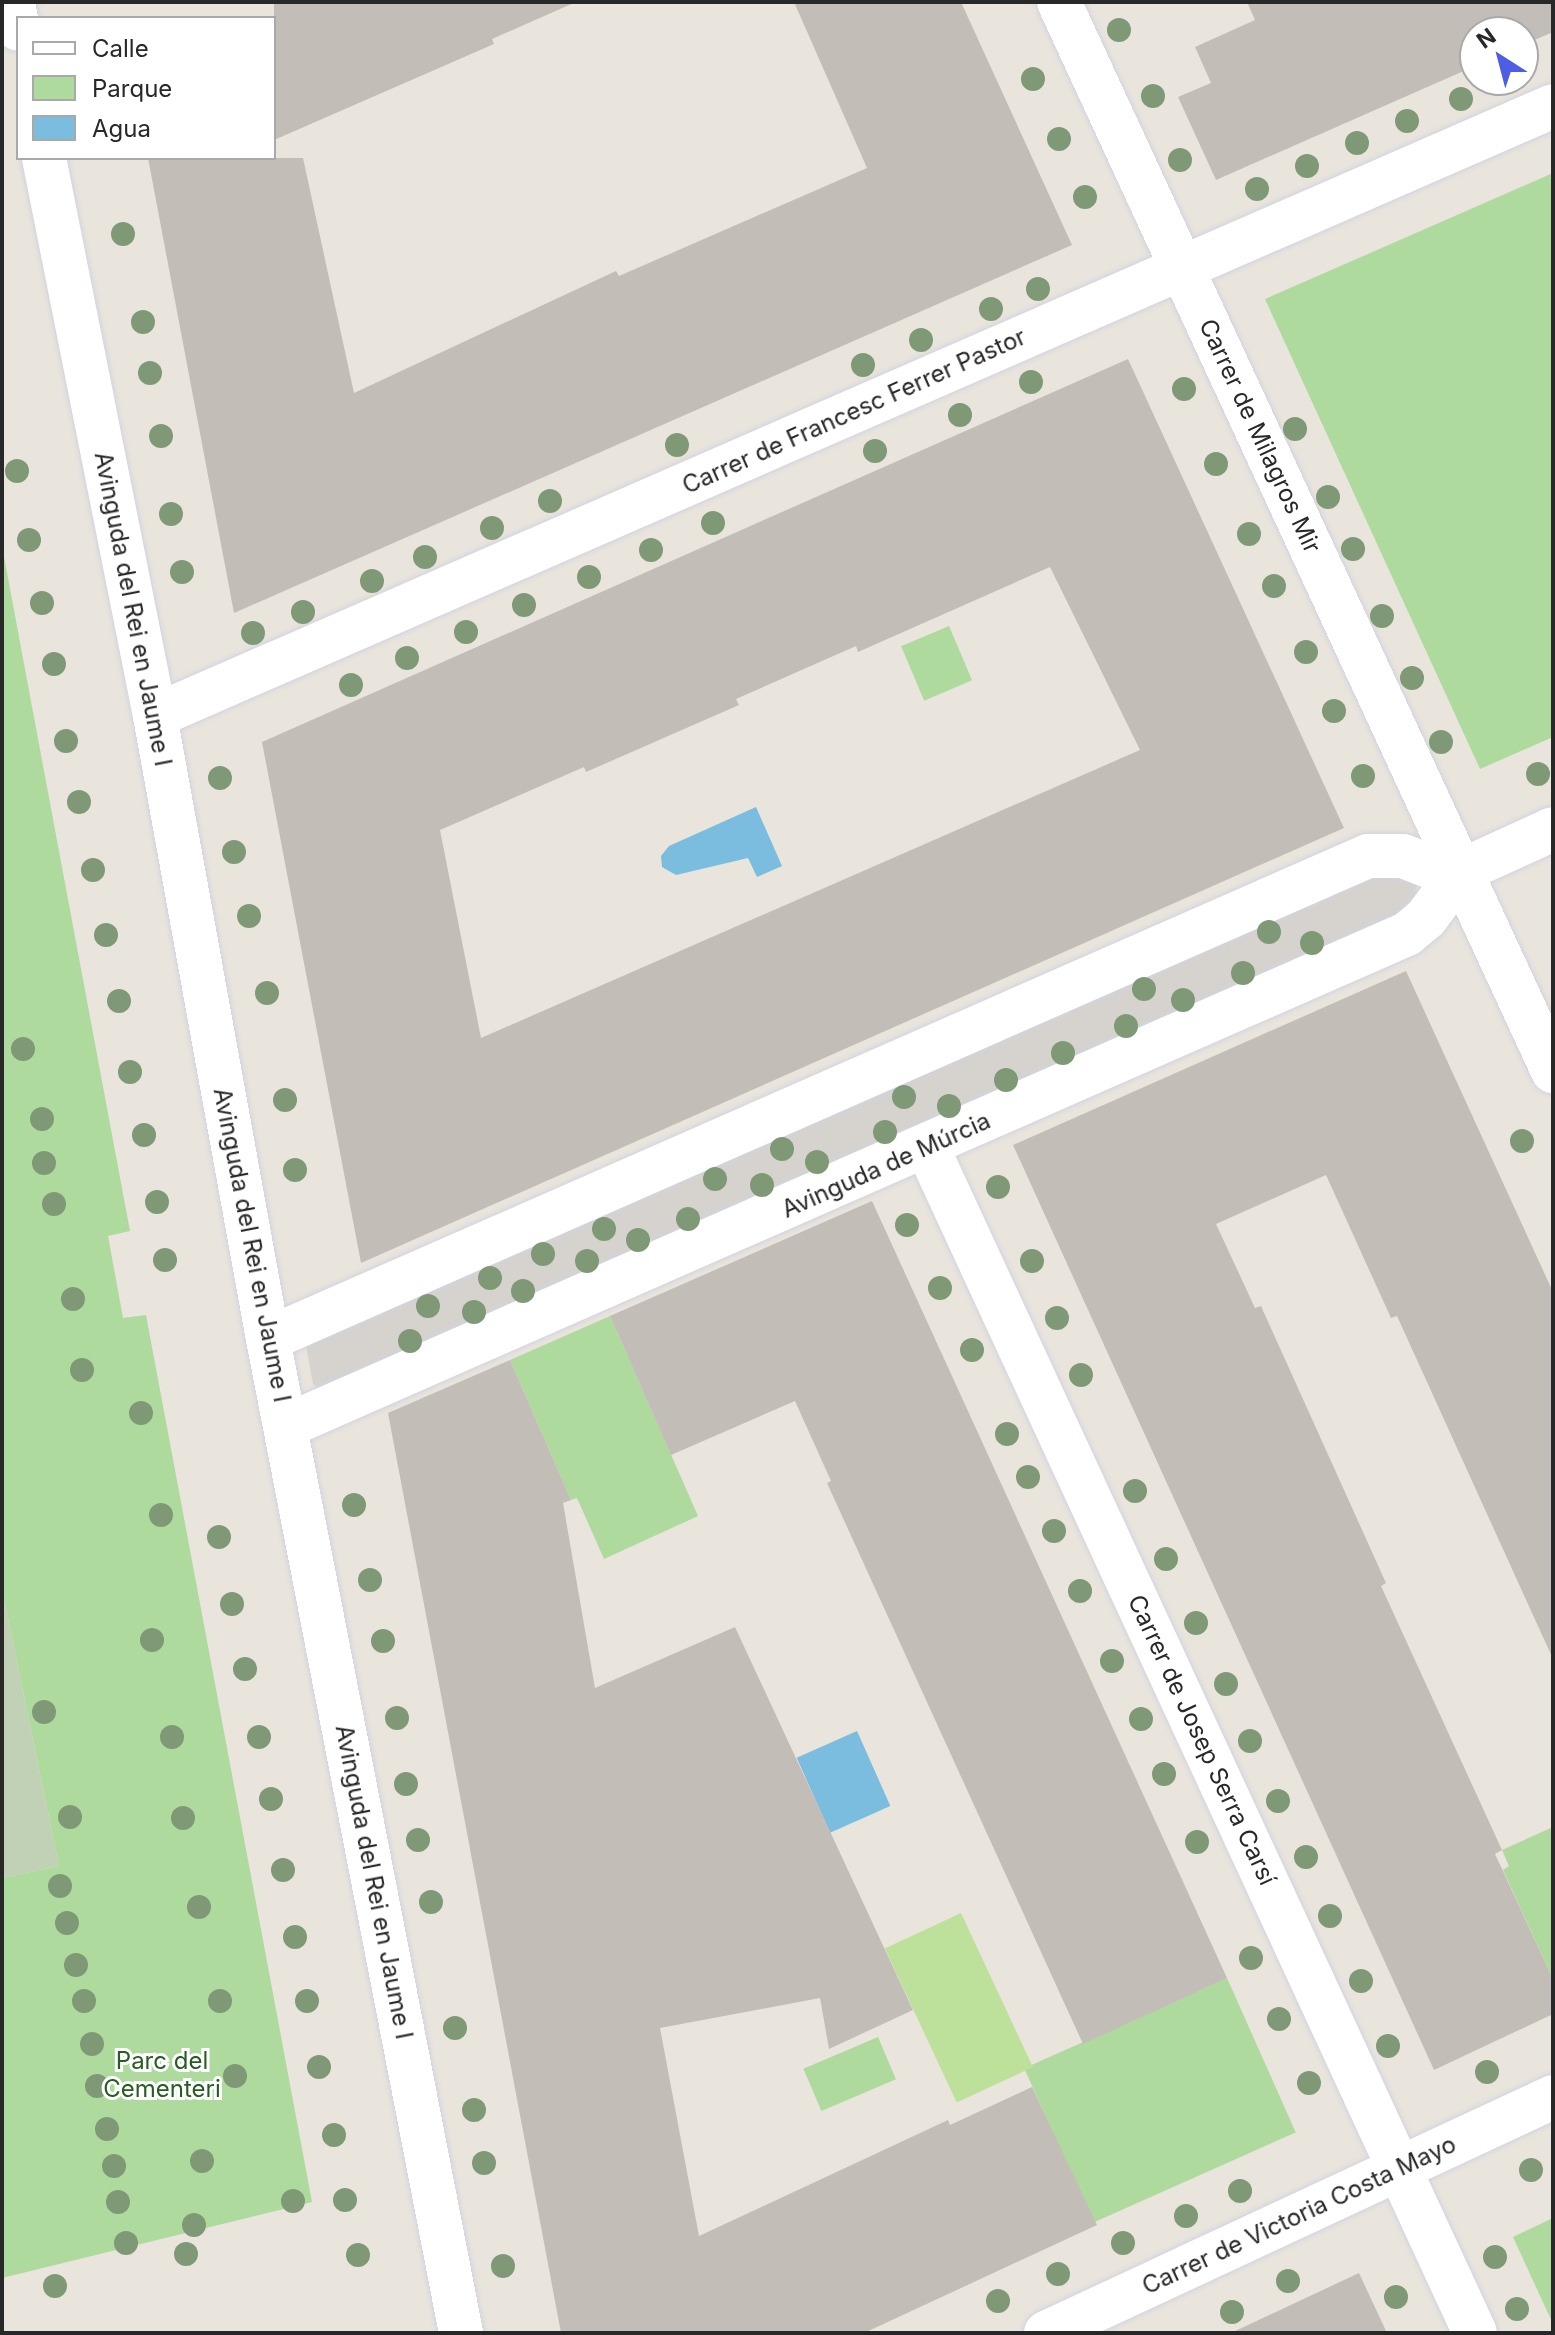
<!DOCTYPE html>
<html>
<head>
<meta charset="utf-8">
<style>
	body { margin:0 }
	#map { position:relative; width:1555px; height:2335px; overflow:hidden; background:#e9e4dc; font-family:Inter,sans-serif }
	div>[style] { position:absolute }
	.green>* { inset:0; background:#aeda9e; transform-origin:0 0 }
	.cemetery>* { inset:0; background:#c0d1b5 }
	.pitch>* { inset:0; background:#bde09b; transform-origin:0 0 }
	.plaza>* { inset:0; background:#d6d3ce }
	.water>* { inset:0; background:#7abddf; transform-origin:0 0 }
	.building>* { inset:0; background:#c2beb7 }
	.roads { filter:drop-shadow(0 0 2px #d1d3e0) drop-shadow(0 0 2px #d1d3e0) }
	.street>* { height:44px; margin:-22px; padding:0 22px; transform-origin:22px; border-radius:22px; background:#fff }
	.secondary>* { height:44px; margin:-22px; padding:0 22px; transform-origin:22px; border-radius:22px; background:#fff }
	.trees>* { width:24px; height:24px; margin:-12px; border-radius:50%; background:#7f9976 }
	span { translate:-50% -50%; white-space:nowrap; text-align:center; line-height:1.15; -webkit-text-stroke:6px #fff; paint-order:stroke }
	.street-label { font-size:24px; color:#282828 }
	.park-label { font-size:24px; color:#295c22 }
	.frame { position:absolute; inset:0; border:4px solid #282828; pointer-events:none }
	.legend { position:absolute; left:16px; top:16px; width:260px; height:144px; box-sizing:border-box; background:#fff; border:2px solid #a9a9a9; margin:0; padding:10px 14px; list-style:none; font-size:24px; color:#282828 }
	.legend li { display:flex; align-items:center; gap:16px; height:40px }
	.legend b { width:40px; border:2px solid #a9a9a9 }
	.north { position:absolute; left:1459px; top:16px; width:80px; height:80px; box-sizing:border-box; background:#fff; border:2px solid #a9a9a9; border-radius:50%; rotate:324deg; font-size:22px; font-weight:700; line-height:32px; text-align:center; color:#282828 }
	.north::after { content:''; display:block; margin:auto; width:28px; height:36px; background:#4e5ee4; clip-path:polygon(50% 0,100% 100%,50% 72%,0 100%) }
</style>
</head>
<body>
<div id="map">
	<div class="green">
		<div style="clip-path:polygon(1553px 173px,1553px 737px,1480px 769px,1265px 299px)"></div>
		<div style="clip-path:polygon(2px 546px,130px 1231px,108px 1236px,123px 1318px,146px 1315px,312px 2202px,2px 2278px,2px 1878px,59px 1866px,2px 1589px)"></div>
		<div style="left:949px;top:626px;width:59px;height:52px;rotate:67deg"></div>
		<div style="clip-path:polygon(610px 1316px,698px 1516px,604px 1559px,577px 1498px,571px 1500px,510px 1360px)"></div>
		<div style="clip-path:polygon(1553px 1827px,1553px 1979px,1503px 1870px,1509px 1866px,1502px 1850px)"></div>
		<div style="left:1227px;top:1978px;width:169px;height:222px;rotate:66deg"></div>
		<div style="left:878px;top:2037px;width:46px;height:81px;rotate:67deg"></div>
		<div style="clip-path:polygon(1553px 2218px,1553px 2324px,1513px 2237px)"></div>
	</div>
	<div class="cemetery">
		<div style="clip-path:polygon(2px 1589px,59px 1866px,2px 1878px)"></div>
	</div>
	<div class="pitch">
		<div style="left:961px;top:1913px;width:170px;height:84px;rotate:65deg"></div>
	</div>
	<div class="plaza">
		<div style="clip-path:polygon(1388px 866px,1416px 880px,1417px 897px,1409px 909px,319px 1389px,313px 1384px,306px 1346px)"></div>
	</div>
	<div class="water">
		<div style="clip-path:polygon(756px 807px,782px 866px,757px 877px,748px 858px,676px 875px,662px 867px,661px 856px,669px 846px)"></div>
		<div style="left:857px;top:1731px;width:82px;height:66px;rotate:66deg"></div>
	</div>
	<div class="building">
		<div style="clip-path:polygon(274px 2px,576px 2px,492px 39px,494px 44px,274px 140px)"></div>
		<div style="clip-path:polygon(794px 2px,961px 2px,1072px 245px,234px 613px,148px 158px,303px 158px,354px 393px,616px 271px,619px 276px,867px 168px)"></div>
		<div style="clip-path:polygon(1247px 2px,1553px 2px,1553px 32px,1523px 45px,1523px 32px,1475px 32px,1475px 66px,1216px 180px,1178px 97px,1211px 83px,1195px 47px,1255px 20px)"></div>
		<div style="clip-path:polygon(evenodd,1128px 359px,1344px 828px,361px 1263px,262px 742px,1128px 359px,1050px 567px,1140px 750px,481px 1038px,440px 830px,584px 767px,586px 772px,739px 705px,736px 699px,856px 646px,858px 652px,1050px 567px)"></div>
		<div style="clip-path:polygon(1406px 971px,1553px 1292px,1553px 1659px,1397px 1316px,1391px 1318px,1326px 1175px,1216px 1224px,1255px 1308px,1261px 1306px,1386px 1583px,1381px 1586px,1502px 1850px,1495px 1854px,1553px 1979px,1553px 2014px,1434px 2070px,1013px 1145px)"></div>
		<div style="clip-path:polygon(872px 1201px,1227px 1978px,1083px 2044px,827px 1483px,831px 1481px,795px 1401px,671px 1455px,610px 1316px)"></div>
		<div style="clip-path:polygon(510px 1360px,571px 1500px,563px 1503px,595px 1688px,735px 1627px,913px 2010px,829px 2049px,820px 1998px,660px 2028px,699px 2236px,948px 2120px,950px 2125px,1032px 2087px,1097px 2225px,864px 2333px,561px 2333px,388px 1413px)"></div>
		<div style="clip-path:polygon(1359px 2273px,1387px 2333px,1231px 2333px)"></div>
	</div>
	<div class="roads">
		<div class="street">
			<div style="left:1059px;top:2px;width:1178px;rotate:65.2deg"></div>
			<div style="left:155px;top:716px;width:1525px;rotate:-23.57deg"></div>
			<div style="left:927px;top:1147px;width:1306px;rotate:65.2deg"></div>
			<div style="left:268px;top:1339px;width:1201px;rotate:-23.71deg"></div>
			<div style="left:1368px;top:856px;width:35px"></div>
			<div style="left:1403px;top:856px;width:44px;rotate:21.3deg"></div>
			<div style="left:1444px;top:872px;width:17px;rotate:-3deg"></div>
			<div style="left:286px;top:1426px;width:1224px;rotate:-23.7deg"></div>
			<div style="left:1407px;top:934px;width:25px;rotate:-40deg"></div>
			<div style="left:1426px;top:918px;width:59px;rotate:-53.3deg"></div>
			<div style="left:1461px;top:871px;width:101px;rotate:-24.5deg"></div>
			<div style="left:1046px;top:2333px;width:559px;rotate:-24.96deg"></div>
		</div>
		<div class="secondary">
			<div style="left:13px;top:2px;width:27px;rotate:80deg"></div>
			<div style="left:44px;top:158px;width:569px;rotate:78.75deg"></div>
			<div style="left:155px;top:716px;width:633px;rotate:79.72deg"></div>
			<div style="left:268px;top:1339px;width:1013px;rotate:79.01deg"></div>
		</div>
	</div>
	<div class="trees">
		<div style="left:1119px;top:30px"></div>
		<div style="left:1033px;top:79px"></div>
		<div style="left:1153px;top:96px"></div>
		<div style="left:1461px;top:99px"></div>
		<div style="left:1407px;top:121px"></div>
		<div style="left:1059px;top:139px"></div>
		<div style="left:1357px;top:143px"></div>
		<div style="left:1180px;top:160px"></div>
		<div style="left:1307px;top:166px"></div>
		<div style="left:1257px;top:189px"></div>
		<div style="left:1085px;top:197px"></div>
		<div style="left:123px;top:234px"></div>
		<div style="left:1038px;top:289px"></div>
		<div style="left:991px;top:309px"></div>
		<div style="left:143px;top:322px"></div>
		<div style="left:921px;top:340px"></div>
		<div style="left:863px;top:365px"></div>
		<div style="left:150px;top:373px"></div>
		<div style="left:1031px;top:382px"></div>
		<div style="left:1184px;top:389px"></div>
		<div style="left:960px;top:415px"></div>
		<div style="left:1295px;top:429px"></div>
		<div style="left:161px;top:436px"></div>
		<div style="left:677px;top:445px"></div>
		<div style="left:875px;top:451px"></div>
		<div style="left:1216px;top:464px"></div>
		<div style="left:17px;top:471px"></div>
		<div style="left:1328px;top:497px"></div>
		<div style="left:550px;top:501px"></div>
		<div style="left:171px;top:514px"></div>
		<div style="left:713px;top:523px"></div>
		<div style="left:492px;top:528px"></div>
		<div style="left:1249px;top:534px"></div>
		<div style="left:29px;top:540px"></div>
		<div style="left:1353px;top:549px"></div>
		<div style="left:651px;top:550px"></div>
		<div style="left:425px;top:557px"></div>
		<div style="left:182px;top:572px"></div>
		<div style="left:589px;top:577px"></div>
		<div style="left:372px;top:581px"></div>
		<div style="left:1274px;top:586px"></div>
		<div style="left:42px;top:603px"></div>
		<div style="left:524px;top:605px"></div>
		<div style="left:303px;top:612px"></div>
		<div style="left:1382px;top:616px"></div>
		<div style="left:466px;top:632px"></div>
		<div style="left:253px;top:633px"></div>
		<div style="left:1306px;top:652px"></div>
		<div style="left:407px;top:658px"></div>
		<div style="left:54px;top:664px"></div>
		<div style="left:1412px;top:678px"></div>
		<div style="left:351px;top:685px"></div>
		<div style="left:1334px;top:711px"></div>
		<div style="left:66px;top:741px"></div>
		<div style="left:1441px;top:742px"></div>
		<div style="left:1538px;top:774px"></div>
		<div style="left:1363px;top:776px"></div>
		<div style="left:220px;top:778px"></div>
		<div style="left:79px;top:802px"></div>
		<div style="left:234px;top:852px"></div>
		<div style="left:93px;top:870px"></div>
		<div style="left:249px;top:916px"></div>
		<div style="left:1269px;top:932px"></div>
		<div style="left:106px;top:935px"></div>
		<div style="left:1312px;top:943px"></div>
		<div style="left:1243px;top:973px"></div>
		<div style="left:1144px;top:989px"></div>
		<div style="left:267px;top:993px"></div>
		<div style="left:1183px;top:1000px"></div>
		<div style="left:119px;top:1001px"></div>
		<div style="left:1126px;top:1026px"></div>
		<div style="left:23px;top:1049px"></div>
		<div style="left:1063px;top:1053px"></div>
		<div style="left:130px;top:1072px"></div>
		<div style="left:1006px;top:1080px"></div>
		<div style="left:904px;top:1097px"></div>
		<div style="left:285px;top:1100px"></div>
		<div style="left:949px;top:1106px"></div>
		<div style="left:42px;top:1119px"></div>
		<div style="left:885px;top:1132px"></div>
		<div style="left:144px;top:1135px"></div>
		<div style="left:1522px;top:1141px"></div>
		<div style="left:782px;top:1149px"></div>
		<div style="left:817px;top:1162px"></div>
		<div style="left:44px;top:1163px"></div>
		<div style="left:295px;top:1170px"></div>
		<div style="left:715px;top:1179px"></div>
		<div style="left:762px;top:1185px"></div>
		<div style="left:998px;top:1187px"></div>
		<div style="left:157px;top:1202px"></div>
		<div style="left:54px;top:1204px"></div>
		<div style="left:688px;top:1219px"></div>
		<div style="left:907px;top:1225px"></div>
		<div style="left:604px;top:1229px"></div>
		<div style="left:638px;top:1240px"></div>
		<div style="left:543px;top:1254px"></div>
		<div style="left:165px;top:1260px"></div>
		<div style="left:587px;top:1261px"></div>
		<div style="left:1032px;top:1261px"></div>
		<div style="left:490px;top:1278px"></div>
		<div style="left:940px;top:1288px"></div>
		<div style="left:523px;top:1291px"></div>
		<div style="left:73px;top:1299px"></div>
		<div style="left:428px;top:1306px"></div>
		<div style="left:474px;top:1312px"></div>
		<div style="left:1057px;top:1318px"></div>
		<div style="left:410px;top:1341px"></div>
		<div style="left:972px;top:1350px"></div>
		<div style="left:82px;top:1370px"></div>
		<div style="left:1081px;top:1375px"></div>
		<div style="left:141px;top:1413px"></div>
		<div style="left:1007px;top:1434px"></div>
		<div style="left:1028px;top:1477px"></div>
		<div style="left:1135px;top:1491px"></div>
		<div style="left:354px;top:1505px"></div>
		<div style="left:161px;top:1515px"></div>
		<div style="left:1054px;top:1531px"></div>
		<div style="left:219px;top:1537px"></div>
		<div style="left:1166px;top:1559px"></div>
		<div style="left:370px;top:1580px"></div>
		<div style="left:1080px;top:1591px"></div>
		<div style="left:232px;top:1604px"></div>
		<div style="left:1196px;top:1623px"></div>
		<div style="left:152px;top:1640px"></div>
		<div style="left:383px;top:1641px"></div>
		<div style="left:1112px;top:1661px"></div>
		<div style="left:245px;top:1669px"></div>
		<div style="left:1226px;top:1684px"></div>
		<div style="left:44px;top:1712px"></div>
		<div style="left:397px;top:1718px"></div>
		<div style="left:1141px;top:1719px"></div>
		<div style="left:172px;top:1737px"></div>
		<div style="left:259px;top:1737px"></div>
		<div style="left:1250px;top:1741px"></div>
		<div style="left:1164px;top:1774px"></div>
		<div style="left:406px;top:1784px"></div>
		<div style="left:271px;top:1799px"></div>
		<div style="left:1278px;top:1801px"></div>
		<div style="left:70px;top:1817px"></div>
		<div style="left:183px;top:1818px"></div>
		<div style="left:418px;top:1840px"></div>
		<div style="left:1197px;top:1842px"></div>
		<div style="left:1306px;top:1857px"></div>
		<div style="left:283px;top:1870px"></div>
		<div style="left:60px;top:1886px"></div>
		<div style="left:431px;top:1902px"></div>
		<div style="left:199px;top:1907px"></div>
		<div style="left:1330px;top:1916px"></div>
		<div style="left:67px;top:1923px"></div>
		<div style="left:295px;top:1937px"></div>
		<div style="left:1251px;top:1958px"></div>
		<div style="left:76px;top:1965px"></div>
		<div style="left:1361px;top:1981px"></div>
		<div style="left:84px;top:2001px"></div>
		<div style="left:220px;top:2001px"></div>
		<div style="left:307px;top:2001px"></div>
		<div style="left:1279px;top:2019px"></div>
		<div style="left:455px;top:2028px"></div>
		<div style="left:92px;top:2044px"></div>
		<div style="left:1388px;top:2046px"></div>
		<div style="left:319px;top:2067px"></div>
		<div style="left:1487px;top:2072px"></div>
		<div style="left:235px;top:2076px"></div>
		<div style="left:1309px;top:2083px"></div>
		<div style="left:97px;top:2086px"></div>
		<div style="left:474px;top:2110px"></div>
		<div style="left:107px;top:2129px"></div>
		<div style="left:334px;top:2135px"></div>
		<div style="left:202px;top:2161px"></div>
		<div style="left:484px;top:2163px"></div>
		<div style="left:114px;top:2166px"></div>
		<div style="left:1531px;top:2170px"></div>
		<div style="left:1240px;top:2191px"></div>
		<div style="left:345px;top:2200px"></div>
		<div style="left:293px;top:2201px"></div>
		<div style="left:118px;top:2202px"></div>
		<div style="left:1186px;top:2216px"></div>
		<div style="left:194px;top:2225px"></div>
		<div style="left:126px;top:2243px"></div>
		<div style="left:1123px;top:2243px"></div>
		<div style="left:186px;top:2254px"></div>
		<div style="left:358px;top:2255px"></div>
		<div style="left:1495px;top:2257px"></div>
		<div style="left:503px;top:2266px"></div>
		<div style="left:1058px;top:2274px"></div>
		<div style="left:1288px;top:2281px"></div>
		<div style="left:55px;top:2286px"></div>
		<div style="left:1396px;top:2297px"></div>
		<div style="left:998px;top:2301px"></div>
		<div style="left:1517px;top:2309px"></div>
		<div style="left:1232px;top:2312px"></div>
	</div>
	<div class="street-label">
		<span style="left:854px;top:411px;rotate:-24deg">Carrer de Francesc Ferrer Pastor</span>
		<span style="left:1260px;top:436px;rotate:65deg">Carrer de Milagros Mir</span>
		<span style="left:133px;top:609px;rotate:79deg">Avinguda del Rei en Jaume I</span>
		<span style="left:886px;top:1165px;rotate:-24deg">Avinguda de Múrcia</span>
		<span style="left:252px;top:1245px;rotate:79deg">Avinguda del Rei en Jaume I</span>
		<span style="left:1202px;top:1740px;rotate:65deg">Carrer de Josep Serra Carsí</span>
		<span style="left:374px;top:1882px;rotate:79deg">Avinguda del Rei en Jaume I</span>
		<span style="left:1299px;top:2215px;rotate:-25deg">Carrer de Victoria Costa Mayo</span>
	</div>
	<div class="park-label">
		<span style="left:162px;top:2075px">Parc del<br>Cementeri</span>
	</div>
	<div class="frame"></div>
	<ul class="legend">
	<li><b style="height:10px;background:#fff"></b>Calle</li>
	<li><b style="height:22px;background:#aeda9e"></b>Parque</li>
	<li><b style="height:22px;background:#7abddf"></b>Agua</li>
	</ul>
	<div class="north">N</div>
</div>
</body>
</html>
